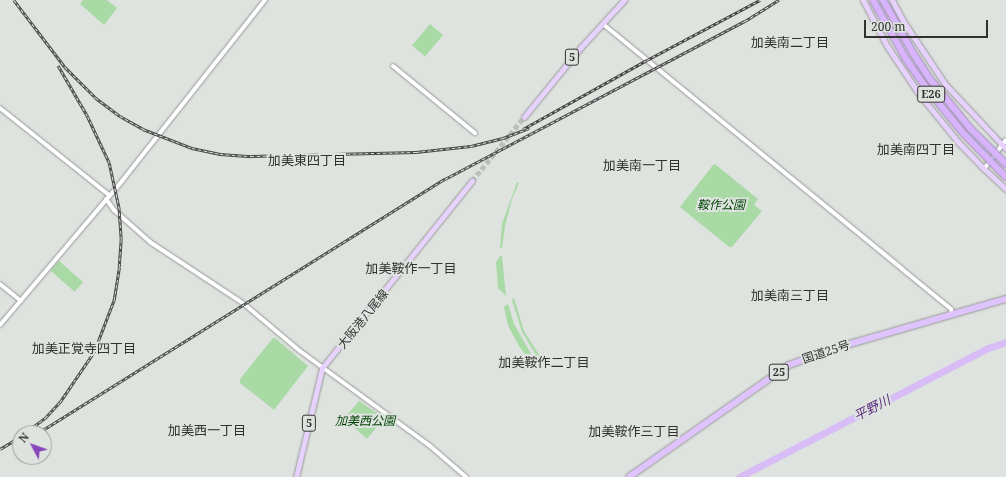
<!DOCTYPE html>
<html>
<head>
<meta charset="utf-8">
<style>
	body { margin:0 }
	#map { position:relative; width:1006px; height:477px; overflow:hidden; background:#dfe3df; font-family:"Noto Serif","Noto Sans JP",serif }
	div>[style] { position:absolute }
	.green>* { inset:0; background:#a9daa6; transform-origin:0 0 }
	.river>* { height:7px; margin:-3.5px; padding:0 3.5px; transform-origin:3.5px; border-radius:3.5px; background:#d8bcf6 }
	.primary-tunnel>* { height:5px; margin-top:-2.5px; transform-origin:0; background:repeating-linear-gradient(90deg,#bcc0bc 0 5px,transparent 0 7.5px) }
	.roads { filter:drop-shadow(0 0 1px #979a97) drop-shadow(0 0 1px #979a97) }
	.tertiary>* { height:4px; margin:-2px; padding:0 2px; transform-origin:2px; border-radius:2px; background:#fff }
	.primary>* { height:5px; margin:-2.5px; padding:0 2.5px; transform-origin:2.5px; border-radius:2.5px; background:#e7d2fd }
	.trunk>* { height:5.5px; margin:-2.75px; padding:0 2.75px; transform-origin:2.75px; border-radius:2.75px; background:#dfc3fc }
	.rail>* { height:2.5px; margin-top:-1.25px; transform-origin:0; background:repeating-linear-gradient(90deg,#dfe3df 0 3px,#464745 0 6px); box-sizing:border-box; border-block:1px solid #464745 }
	.bridges { filter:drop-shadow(0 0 1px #9d86b5) drop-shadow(0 0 1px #9d86b5) }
	.motorway-bridge>* { height:6px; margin:-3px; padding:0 3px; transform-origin:3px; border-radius:3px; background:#d7b4fc }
	span { translate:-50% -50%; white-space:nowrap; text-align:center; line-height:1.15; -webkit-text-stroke:4px #dfe3df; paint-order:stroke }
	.shield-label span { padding:1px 3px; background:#dfe3df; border:1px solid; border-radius:3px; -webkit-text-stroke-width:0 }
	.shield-label { font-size:11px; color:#313230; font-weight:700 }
	.park-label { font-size:12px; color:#014406; font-style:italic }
	.street-label { font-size:12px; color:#313230 }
	.neighbourhood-label { font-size:13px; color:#313230 }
	.water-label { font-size:13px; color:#592b7e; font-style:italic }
	.north { position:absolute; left:12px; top:425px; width:40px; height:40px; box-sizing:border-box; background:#dfe3df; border:1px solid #999c99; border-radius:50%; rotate:311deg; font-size:11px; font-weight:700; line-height:16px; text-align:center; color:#313230 }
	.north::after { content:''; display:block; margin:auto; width:14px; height:18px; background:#8645ba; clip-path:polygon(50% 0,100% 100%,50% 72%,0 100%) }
	.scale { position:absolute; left:864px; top:20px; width:124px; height:18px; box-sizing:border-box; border:2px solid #313230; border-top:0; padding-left:5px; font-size:12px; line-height:14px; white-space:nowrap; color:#313230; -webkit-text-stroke:3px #dfe3df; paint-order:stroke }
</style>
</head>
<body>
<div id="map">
	<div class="green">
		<div style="clip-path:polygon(83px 0,107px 0,117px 8px,104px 25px,80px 4px)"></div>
		<div style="left:430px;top:24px;width:17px;height:28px;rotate:40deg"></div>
		<div style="clip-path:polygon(715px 164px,758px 199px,754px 205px,762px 211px,732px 247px,729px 247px,680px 207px,713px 165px)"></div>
		<div style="clip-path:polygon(517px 182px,519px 183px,512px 199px,505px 226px,502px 248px,500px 248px,502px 224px)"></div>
		<div style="clip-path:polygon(500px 256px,502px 256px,506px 296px,498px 288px,496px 262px)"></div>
		<div style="left:59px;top:261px;width:32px;height:13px;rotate:41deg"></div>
		<div style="clip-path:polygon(514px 298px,524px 331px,543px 361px,541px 363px,522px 332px,512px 300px)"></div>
		<div style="clip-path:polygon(508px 304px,514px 324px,538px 366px,535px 369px,519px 346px,508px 326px,504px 307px)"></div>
		<div style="clip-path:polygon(273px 338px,275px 338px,308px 366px,274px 410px,240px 383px,240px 379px)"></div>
		<div style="clip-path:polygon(359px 401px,384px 418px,367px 439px,349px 423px,352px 419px,347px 415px)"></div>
	</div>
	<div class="river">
		<div style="left:739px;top:477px;width:280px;rotate:-27.4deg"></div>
		<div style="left:988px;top:348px;width:19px;rotate:-18deg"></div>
	</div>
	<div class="primary-tunnel">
		<div style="left:472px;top:181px;width:82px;rotate:-50.9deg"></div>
	</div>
	<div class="roads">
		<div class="tertiary">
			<div style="left:603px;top:24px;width:387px;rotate:39.3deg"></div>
			<div style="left:902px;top:269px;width:63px;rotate:39.2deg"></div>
			<div style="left:951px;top:309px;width:5px;rotate:79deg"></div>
			<div style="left:393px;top:66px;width:106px;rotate:39.3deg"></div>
			<div style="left:0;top:108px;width:139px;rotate:38.6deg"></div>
			<div style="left:984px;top:169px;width:36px;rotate:-53deg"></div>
			<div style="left:106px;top:199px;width:14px;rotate:54deg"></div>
			<div style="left:114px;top:210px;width:48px;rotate:41.6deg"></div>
			<div style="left:150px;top:242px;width:113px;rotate:33.4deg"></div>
			<div style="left:244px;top:304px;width:73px;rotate:40deg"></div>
			<div style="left:300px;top:351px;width:160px;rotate:36.1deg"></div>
			<div style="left:429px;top:445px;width:49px;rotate:40.9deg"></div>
			<div style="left:0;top:284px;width:27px;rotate:39deg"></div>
			<div style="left:0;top:325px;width:189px;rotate:-49.7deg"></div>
			<div style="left:122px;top:181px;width:231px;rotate:-51.7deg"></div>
		</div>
		<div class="primary">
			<div style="left:863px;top:0;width:52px;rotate:62.4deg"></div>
			<div style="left:887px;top:46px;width:58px;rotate:56.3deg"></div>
			<div style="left:919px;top:94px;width:63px;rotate:50.8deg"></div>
			<div style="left:959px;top:143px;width:32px;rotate:46deg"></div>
			<div style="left:981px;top:166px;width:34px;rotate:43deg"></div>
			<div style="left:892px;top:0;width:27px;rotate:62deg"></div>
			<div style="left:905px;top:24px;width:72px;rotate:56.3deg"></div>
			<div style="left:945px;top:84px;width:89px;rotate:46.8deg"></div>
			<div style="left:524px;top:117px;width:90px;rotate:-50.8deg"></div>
			<div style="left:581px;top:47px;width:64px;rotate:-47.5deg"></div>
			<div style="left:296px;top:477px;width:112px;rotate:-76.6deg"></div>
			<div style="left:322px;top:368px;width:240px;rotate:-51.3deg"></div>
		</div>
		<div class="trunk">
			<div style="left:629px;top:477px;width:195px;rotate:-35deg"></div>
			<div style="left:789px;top:365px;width:57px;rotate:-19.4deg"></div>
			<div style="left:843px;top:346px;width:170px;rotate:-16.1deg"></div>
		</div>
	</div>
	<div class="rail">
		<div style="left:14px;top:0;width:84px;rotate:52.7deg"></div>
		<div style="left:65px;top:67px;width:44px;rotate:45deg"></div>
		<div style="left:96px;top:98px;width:30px;rotate:37deg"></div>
		<div style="left:120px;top:116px;width:26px;rotate:29deg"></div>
		<div style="left:143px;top:129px;width:53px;rotate:21.2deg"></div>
		<div style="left:192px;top:148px;width:29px;rotate:12deg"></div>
		<div style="left:220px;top:154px;width:31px;rotate:4deg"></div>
		<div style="left:251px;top:156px;width:165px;rotate:-1.4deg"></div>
		<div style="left:416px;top:152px;width:55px;rotate:-6.2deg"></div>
		<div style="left:471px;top:146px;width:33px;rotate:-14deg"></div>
		<div style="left:503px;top:138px;width:28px;rotate:-21deg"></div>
		<div style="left:523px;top:129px;width:142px;rotate:-29.1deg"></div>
		<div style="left:647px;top:60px;width:128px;rotate:-28deg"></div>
		<div style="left:25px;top:433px;width:25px;rotate:-37deg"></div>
		<div style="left:45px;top:418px;width:22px;rotate:-47deg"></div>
		<div style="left:60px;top:402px;width:60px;rotate:-55.8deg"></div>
		<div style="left:94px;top:352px;width:56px;rotate:-69deg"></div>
		<div style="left:114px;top:300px;width:33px;rotate:-81deg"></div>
		<div style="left:119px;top:267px;width:27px;rotate:-86deg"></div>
		<div style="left:121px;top:240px;width:31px;rotate:-94deg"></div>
		<div style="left:119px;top:209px;width:47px;rotate:-102.3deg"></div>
		<div style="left:109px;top:163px;width:52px;rotate:-115.1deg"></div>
		<div style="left:87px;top:116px;width:58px;rotate:-120.1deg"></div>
		<div style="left:38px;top:433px;width:480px;rotate:-32deg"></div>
		<div style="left:445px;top:179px;width:339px;rotate:-27.8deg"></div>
		<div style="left:745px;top:21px;width:40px;rotate:-32deg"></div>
		<div style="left:0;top:449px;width:23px;rotate:-31deg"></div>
	</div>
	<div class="bridges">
		<div class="motorway-bridge">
			<div style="left:873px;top:0;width:68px;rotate:60.8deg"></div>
			<div style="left:906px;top:59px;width:32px;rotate:55deg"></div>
			<div style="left:924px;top:85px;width:63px;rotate:50.8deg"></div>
			<div style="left:964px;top:134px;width:60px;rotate:45.7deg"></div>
			<div style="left:883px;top:0;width:61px;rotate:60.5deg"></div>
			<div style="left:913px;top:53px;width:31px;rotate:57deg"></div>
			<div style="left:930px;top:79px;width:63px;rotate:50.8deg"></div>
			<div style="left:970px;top:128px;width:51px;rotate:45deg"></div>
		</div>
	</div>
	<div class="shield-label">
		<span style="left:572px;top:57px">5</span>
		<span style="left:931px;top:94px">E26</span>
		<span style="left:779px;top:372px">25</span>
		<span style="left:309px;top:423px">5</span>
	</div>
	<div class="park-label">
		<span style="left:721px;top:205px">鞍作公園</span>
		<span style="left:365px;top:421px">加美西公園</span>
	</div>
	<div class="street-label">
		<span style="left:363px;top:319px;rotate:-51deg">大阪港八尾線</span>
		<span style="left:826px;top:352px;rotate:-18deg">国道25号</span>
	</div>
	<div class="neighbourhood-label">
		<span style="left:790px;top:42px">加美南二丁目</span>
		<span style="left:916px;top:149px">加美南四丁目</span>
		<span style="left:307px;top:160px">加美東四丁目</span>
		<span style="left:642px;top:165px">加美南一丁目</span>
		<span style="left:411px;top:268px">加美鞍作一丁目</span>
		<span style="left:790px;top:295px">加美南三丁目</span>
		<span style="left:84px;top:348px">加美正覚寺四丁目</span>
		<span style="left:544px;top:362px">加美鞍作二丁目</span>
		<span style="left:207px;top:430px">加美西一丁目</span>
		<span style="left:634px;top:431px">加美鞍作三丁目</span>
	</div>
	<div class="water-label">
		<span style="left:872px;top:408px;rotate:-27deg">平野川</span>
	</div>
	<div class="north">N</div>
	<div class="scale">200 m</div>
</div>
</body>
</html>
